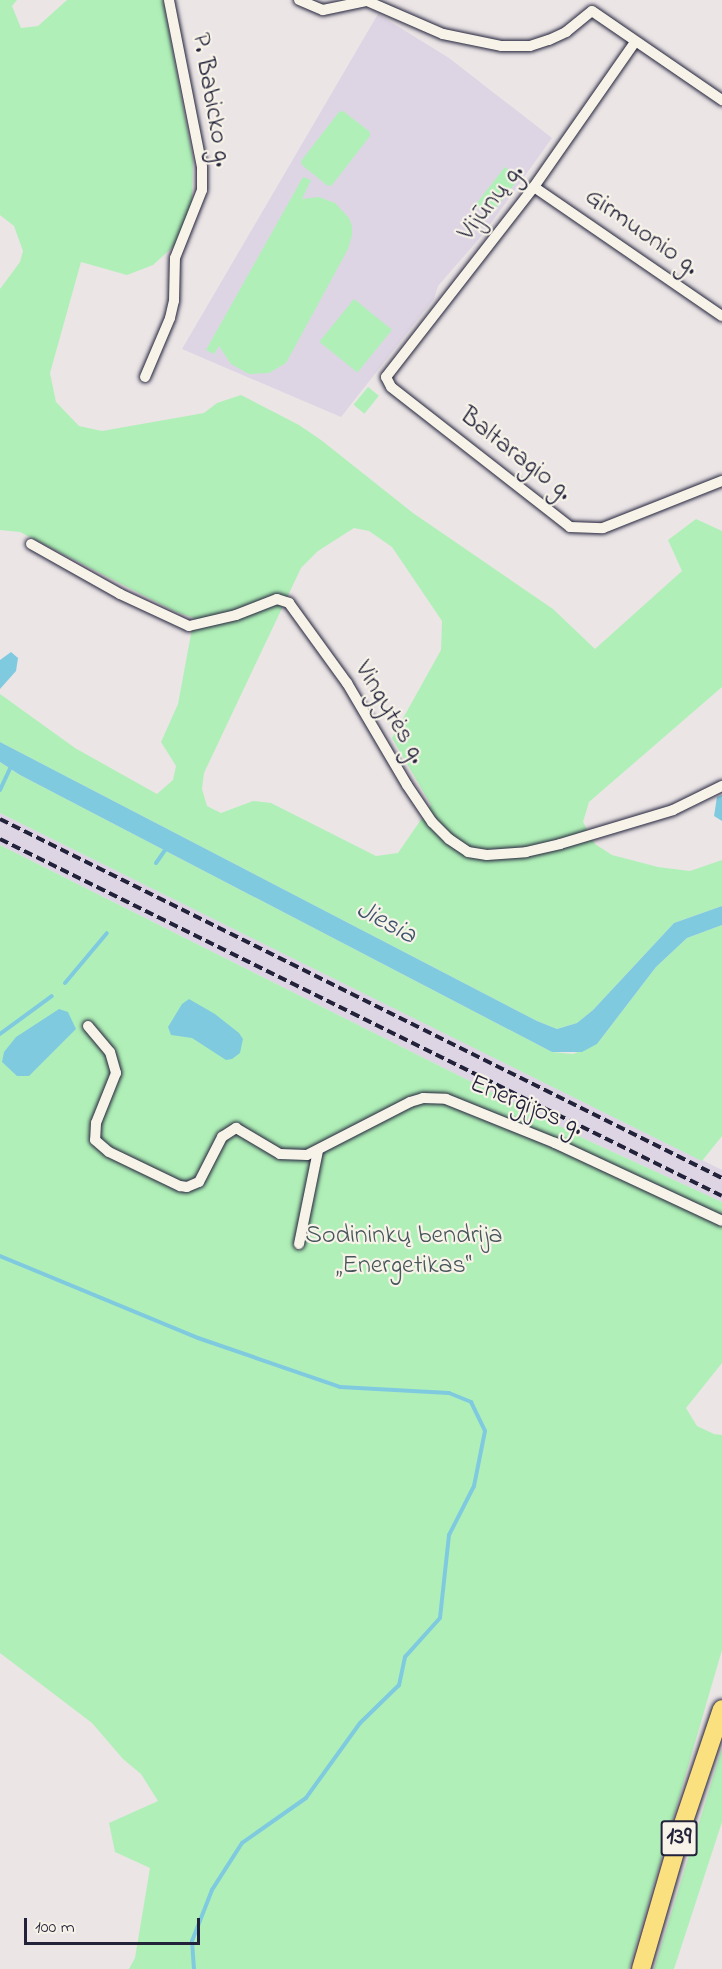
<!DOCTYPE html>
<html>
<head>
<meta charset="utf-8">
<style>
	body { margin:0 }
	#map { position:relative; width:722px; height:1969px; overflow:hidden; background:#ebe5e6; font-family:"Indie Flower",sans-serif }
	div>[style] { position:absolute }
	.built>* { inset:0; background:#ddd5e4 }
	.green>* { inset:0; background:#b0f0b8; transform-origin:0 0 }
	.water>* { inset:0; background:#80cae0 }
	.stream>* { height:4px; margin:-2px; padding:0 2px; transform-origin:2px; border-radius:2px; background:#80cae0 }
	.roads { filter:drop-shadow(0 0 2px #22223b) drop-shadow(0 0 2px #22223b) }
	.street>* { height:10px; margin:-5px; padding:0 5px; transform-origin:5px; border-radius:5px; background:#f7f3e8 }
	.primary>* { height:18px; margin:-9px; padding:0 9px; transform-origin:9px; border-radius:9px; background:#fbe080 }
	.rail>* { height:4px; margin-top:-2px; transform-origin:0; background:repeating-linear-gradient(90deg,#22223b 0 9px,transparent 0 13.5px) }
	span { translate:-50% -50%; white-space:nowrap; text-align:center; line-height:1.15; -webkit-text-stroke:4.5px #f7f3e8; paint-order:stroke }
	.shield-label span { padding:2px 4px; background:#f7f3e8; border:2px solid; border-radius:4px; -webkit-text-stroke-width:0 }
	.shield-label { font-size:24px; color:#22223b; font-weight:700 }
	.street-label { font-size:26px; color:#22223b }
	.park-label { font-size:26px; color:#46565a }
	.water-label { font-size:27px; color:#3e546d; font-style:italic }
	.scale { position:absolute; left:24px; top:1918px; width:176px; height:27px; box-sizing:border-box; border:3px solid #22223b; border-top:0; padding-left:8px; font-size:18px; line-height:21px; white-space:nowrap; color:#22223b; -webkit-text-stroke:4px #f7f3e8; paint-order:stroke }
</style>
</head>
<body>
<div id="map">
	<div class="built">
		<div style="clip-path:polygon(378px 14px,449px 58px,552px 138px,484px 233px,438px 286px,434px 299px,341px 417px,182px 349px)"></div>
		<div style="clip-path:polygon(0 813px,722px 1170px,722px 1202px,589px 1141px,0 845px)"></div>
	</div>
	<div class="green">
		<div style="clip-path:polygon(evenodd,0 0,17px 0,12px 6px,21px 28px,38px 26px,67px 0,163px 0,193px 160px,192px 203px,174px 246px,153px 265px,127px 275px,81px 262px,50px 373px,56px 402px,79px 426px,102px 431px,204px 413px,217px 403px,241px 395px,299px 425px,321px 440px,413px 513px,553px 609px,595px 649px,682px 571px,668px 540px,696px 519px,722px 531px,722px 687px,589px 802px,583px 822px,595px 844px,612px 855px,658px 867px,690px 871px,722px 860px,722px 906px,674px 923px,593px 1010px,577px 1023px,557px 1029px,537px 1021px,0 742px,0 694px,75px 748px,157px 794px,173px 780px,176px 766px,161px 742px,178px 704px,194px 618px,176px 612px,20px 532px,0 530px,0 289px,20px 262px,23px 251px,14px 226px,0 215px,0 0,354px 528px,369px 531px,392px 547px,442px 621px,441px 650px,392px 738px,431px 805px,398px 853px,376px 856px,271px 803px,253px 801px,221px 813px,207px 806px,202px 789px,204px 773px,301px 568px,318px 551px,354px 528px)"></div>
		<div style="clip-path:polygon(343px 111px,370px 132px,370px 136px,332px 185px,328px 186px,302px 165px,301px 161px,339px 112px)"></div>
		<div style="left:505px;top:167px;width:18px;height:48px;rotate:38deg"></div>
		<div style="clip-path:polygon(303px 177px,311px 180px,302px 199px,319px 197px,335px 203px,349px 218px,352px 226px,352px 235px,348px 249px,286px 363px,269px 373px,249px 374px,231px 364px,219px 346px,214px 354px,206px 350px)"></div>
		<div style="left:354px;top:299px;width:49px;height:55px;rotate:39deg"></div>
		<div style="left:368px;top:387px;width:14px;height:23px;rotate:39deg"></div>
		<div style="clip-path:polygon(0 762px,20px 775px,552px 1052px,573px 1054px,597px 1044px,656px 967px,687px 938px,722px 925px,722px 1136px,702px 1161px,0 813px)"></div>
		<div style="clip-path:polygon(0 845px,589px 1141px,722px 1202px,722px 1363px,686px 1408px,697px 1426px,714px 1434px,722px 1435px,722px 1650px,629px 1969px,129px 1969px,135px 1958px,150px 1868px,115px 1852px,109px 1823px,158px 1801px,141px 1774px,123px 1759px,92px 1723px,0 1653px)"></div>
		<div style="clip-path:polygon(722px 1748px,722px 1822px,674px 1969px,654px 1969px)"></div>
	</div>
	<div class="water">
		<div style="clip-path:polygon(11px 652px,18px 658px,16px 671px,0 689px,0 660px)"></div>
		<div style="clip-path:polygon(0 742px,537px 1021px,557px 1029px,577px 1023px,593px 1010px,674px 923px,722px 906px,722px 925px,687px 938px,656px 967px,597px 1044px,582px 1052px,552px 1052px,20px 775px,0 762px)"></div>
		<div style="clip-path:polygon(722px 795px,722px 821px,714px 816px,717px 797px)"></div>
		<div style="clip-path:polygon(189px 999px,215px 1014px,239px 1033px,243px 1039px,240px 1053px,232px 1059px,226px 1060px,192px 1038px,171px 1035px,168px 1027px,182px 1004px)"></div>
		<div style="clip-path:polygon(59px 1009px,68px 1012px,76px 1029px,29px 1076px,17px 1076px,2px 1062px,4px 1052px,16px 1037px)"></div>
	</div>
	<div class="stream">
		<div style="left:0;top:790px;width:26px;rotate:-65deg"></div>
		<div style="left:156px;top:863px;width:21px;rotate:-55deg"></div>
		<div style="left:65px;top:983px;width:65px;rotate:-50deg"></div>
		<div style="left:0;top:1034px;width:64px;rotate:-36.2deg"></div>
		<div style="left:0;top:1256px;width:214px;rotate:22.5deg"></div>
		<div style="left:198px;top:1338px;width:150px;rotate:19deg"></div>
		<div style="left:340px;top:1387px;width:109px;rotate:3.2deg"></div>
		<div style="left:449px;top:1393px;width:24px;rotate:22deg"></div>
		<div style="left:471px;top:1402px;width:32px;rotate:64deg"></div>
		<div style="left:485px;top:1431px;width:56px;rotate:101.3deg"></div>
		<div style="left:474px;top:1486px;width:55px;rotate:117deg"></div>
		<div style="left:449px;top:1535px;width:83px;rotate:96.2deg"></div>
		<div style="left:440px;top:1618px;width:52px;rotate:131.9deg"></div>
		<div style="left:405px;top:1657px;width:29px;rotate:102deg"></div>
		<div style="left:399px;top:1685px;width:54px;rotate:135.7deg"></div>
		<div style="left:360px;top:1723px;width:92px;rotate:125.8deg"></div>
		<div style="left:306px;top:1798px;width:78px;rotate:144.9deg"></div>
		<div style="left:242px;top:1843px;width:56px;rotate:122.6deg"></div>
		<div style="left:212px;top:1890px;width:55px;rotate:111.4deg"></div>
		<div style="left:192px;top:1941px;width:28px;rotate:86deg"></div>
	</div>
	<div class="roads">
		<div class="street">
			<div style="left:299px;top:0;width:26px;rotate:23deg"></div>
			<div style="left:323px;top:10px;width:45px;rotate:-11.6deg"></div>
			<div style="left:367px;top:1px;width:83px;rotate:23.5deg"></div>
			<div style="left:443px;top:34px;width:59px;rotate:11.7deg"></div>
			<div style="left:501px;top:46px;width:29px"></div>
			<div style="left:530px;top:46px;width:20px;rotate:-18deg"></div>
			<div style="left:549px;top:40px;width:19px;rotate:-25deg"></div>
			<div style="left:566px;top:32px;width:33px;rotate:-39deg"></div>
			<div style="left:592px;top:11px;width:158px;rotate:34.4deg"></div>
			<div style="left:635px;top:42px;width:177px;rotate:124.9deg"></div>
			<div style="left:534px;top:187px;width:241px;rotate:127.9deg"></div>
			<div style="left:386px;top:377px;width:11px;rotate:63deg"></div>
			<div style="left:391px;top:387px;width:227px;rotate:38deg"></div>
			<div style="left:570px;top:527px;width:33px;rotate:2deg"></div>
			<div style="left:603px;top:528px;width:128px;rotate:-21.6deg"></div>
			<div style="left:534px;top:187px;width:228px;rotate:34.5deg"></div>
			<div style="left:145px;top:377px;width:64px;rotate:-67deg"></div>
			<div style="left:170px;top:318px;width:17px;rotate:-77deg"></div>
			<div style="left:174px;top:301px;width:43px;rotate:-88.7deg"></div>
			<div style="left:175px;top:258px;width:73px;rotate:-68.3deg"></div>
			<div style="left:202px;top:190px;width:23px;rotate:-90deg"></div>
			<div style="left:202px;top:167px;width:170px;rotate:-101.2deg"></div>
			<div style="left:31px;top:544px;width:102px;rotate:29.3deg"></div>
			<div style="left:120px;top:594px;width:76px;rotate:24.9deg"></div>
			<div style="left:189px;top:626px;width:48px;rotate:-13.2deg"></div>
			<div style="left:236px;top:615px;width:44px;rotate:-21.3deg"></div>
			<div style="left:277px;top:599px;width:13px;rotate:18deg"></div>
			<div style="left:289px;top:603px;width:99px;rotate:54.1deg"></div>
			<div style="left:347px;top:683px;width:118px;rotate:59.5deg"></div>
			<div style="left:407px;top:785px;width:45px;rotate:56deg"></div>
			<div style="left:432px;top:822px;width:24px;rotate:45deg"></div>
			<div style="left:449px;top:839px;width:23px;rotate:34deg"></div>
			<div style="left:468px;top:852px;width:19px;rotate:9deg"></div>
			<div style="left:487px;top:855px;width:39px;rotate:-4deg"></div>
			<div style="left:526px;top:852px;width:35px;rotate:-13deg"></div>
			<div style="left:560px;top:844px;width:118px;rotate:-16.7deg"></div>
			<div style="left:673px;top:810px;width:55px;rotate:-26.1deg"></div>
			<div style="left:88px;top:1026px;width:34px;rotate:50deg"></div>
			<div style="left:110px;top:1052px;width:22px;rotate:74deg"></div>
			<div style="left:116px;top:1073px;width:54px;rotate:111.8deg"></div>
			<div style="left:96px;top:1123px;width:17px;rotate:93deg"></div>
			<div style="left:95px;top:1140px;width:18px;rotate:41deg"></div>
			<div style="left:109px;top:1152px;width:79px;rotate:25.6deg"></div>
			<div style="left:180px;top:1186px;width:7px;rotate:8deg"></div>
			<div style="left:187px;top:1187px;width:13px;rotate:-23deg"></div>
			<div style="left:199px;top:1182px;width:51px;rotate:-62.9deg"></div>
			<div style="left:222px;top:1137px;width:17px;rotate:-33deg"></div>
			<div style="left:236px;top:1128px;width:51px;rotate:30.6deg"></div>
			<div style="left:280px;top:1154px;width:27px;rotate:2deg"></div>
			<div style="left:307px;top:1155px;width:116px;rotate:-27.2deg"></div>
			<div style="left:410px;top:1102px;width:14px;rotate:-17deg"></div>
			<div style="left:423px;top:1098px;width:23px;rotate:2deg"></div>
			<div style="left:446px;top:1099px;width:118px;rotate:22deg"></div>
			<div style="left:555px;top:1143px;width:184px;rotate:25deg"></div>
			<div style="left:299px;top:1244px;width:95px;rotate:-78.5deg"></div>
		</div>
		<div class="primary">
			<div style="left:641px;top:1969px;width:151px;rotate:-73.8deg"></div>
			<div style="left:683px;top:1824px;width:121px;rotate:-71.3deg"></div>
		</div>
	</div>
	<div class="rail">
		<div style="left:0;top:819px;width:806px;rotate:26.44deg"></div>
		<div style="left:0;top:839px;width:805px;rotate:26.31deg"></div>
	</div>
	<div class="shield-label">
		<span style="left:679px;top:1838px">139</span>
	</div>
	<div class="street-label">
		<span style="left:210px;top:100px;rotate:80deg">P. Babicko g.</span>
		<span style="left:492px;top:203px;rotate:-52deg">Vijūnų g.</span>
		<span style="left:641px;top:233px;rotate:35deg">Girmuonio g.</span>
		<span style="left:515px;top:455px;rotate:38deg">Baltaragio g.</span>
		<span style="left:389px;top:713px;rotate:59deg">Vingytės g.</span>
		<span style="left:526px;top:1107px;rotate:23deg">Energijos g.</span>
	</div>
	<div class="park-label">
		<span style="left:404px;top:1252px">Sodininkų bendrija<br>„Energetikas“</span>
	</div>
	<div class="water-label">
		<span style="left:386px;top:923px;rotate:28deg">Jiesia</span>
	</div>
	<div class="scale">100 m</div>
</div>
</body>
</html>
